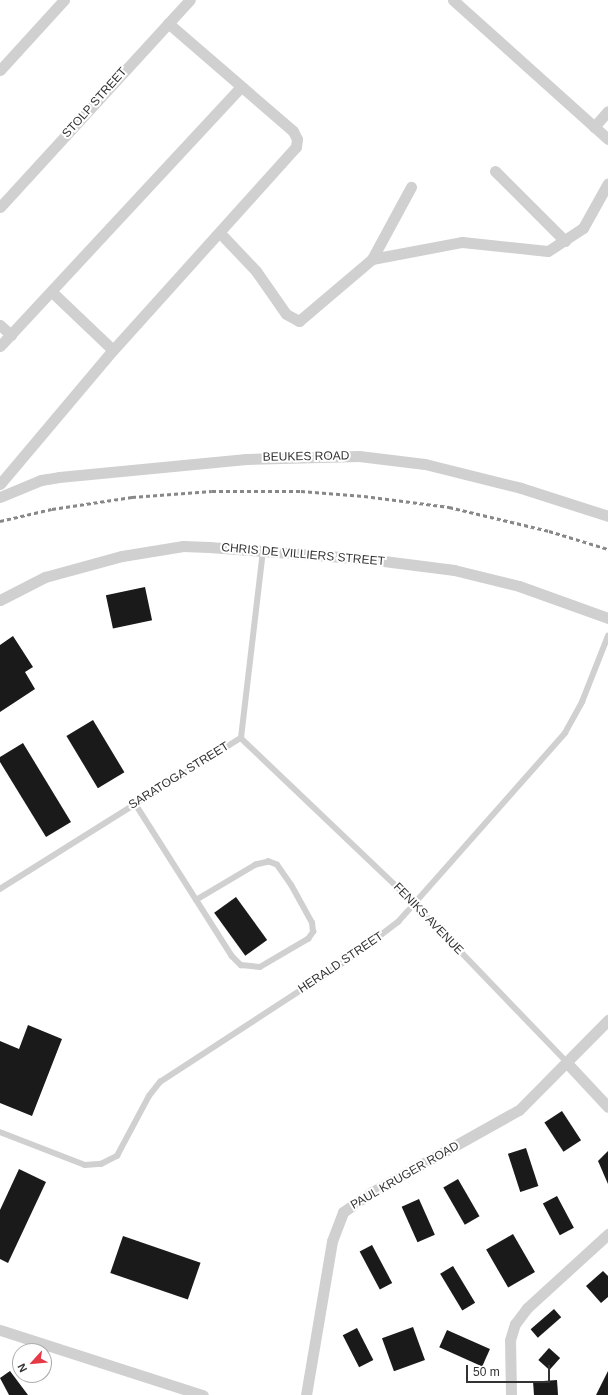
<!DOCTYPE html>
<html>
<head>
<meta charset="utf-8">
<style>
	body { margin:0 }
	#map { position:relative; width:608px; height:1395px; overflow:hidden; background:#fff; font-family:Arial,sans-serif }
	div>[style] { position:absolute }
	.building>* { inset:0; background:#1a1a1a; transform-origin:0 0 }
	.lane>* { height:5.5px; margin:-2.75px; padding:0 2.75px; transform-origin:2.75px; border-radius:2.75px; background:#d0d0d0 }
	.street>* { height:11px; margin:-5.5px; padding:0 5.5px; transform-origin:5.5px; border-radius:5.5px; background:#d0d0d0 }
	.rail>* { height:3px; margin-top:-1.5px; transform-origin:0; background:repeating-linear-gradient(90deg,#888 0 4px,transparent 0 7px) }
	span { translate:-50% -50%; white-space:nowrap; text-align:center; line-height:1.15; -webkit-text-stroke:4px #fff; paint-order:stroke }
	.street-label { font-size:12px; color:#333 }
	.north { position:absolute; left:12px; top:1343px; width:40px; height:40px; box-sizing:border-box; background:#fff; border:1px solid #adadad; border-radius:50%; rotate:243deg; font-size:11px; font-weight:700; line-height:16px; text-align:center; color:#333 }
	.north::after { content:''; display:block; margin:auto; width:14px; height:18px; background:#e63946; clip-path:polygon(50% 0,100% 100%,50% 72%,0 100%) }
	.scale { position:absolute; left:466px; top:1365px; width:84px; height:18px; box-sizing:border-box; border:2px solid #333; border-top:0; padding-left:5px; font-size:12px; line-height:14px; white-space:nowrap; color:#333; -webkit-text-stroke:3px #fff; paint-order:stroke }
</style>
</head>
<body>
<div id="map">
	<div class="building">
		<div style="left:145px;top:587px;width:34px;height:40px;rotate:78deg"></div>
		<div style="clip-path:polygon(13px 636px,33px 667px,25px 672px,35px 689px,0 712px,0 645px)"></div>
		<div style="left:93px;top:720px;width:61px;height:31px;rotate:59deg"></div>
		<div style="clip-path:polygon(23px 743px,71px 822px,46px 837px,0 762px,0 757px)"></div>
		<div style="left:236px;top:897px;width:53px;height:27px;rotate:54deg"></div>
		<div style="clip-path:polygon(28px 1025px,62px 1039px,32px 1116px,0 1103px,0 1041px,19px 1049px)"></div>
		<div style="left:562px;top:1111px;width:35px;height:21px;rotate:57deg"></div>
		<div style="left:526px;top:1148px;width:40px;height:19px;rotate:72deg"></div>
		<div style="clip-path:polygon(608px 1151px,608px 1184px,598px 1161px)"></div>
		<div style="clip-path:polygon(19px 1169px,46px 1182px,8px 1263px,0 1259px,0 1210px)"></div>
		<div style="left:458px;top:1179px;width:43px;height:17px;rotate:60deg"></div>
		<div style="left:557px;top:1196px;width:36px;height:16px;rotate:62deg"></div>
		<div style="left:419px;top:1199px;width:39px;height:19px;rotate:66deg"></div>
		<div style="left:513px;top:1234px;width:44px;height:31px;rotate:60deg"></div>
		<div style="left:123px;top:1236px;width:82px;height:39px;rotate:19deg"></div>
		<div style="left:372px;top:1245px;width:43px;height:14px;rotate:62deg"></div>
		<div style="left:453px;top:1266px;width:43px;height:15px;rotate:59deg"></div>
		<div style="clip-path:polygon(603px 1271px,608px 1276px,608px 1297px,601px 1303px,586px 1286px)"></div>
		<div style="left:554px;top:1309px;width:11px;height:31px;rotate:49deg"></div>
		<div style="left:413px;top:1327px;width:35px;height:33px;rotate:70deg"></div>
		<div style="left:357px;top:1328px;width:36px;height:16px;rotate:63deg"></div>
		<div style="left:447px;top:1330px;width:47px;height:19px;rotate:24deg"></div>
		<div style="left:549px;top:1348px;width:15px;height:16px;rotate:42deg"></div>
		<div style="clip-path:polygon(10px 1371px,28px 1395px,9px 1395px,0 1378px)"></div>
		<div style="clip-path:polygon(608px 1371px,608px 1395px,596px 1395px)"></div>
		<div style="left:557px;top:1380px;width:15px;height:24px;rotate:86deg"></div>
	</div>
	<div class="lane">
		<div style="left:241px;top:738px;width:239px;rotate:43.6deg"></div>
		<div style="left:414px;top:903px;width:221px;rotate:46.1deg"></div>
		<div style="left:241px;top:738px;width:188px;rotate:-83.3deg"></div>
		<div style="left:135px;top:803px;width:181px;rotate:57.6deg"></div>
		<div style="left:232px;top:956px;width:13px;rotate:45deg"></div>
		<div style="left:241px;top:965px;width:19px;rotate:6deg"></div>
		<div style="left:260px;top:967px;width:56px;rotate:-30.3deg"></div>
		<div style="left:308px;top:939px;width:9px;rotate:-54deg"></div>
		<div style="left:313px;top:932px;width:9px;rotate:-96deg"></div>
		<div style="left:312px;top:923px;width:43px;rotate:-118.9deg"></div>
		<div style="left:291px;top:885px;width:24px;rotate:-125deg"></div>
		<div style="left:277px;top:865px;width:9px;rotate:-159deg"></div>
		<div style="left:269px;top:862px;width:13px;rotate:167deg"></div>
		<div style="left:256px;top:865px;width:69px;rotate:149.3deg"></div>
		<div style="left:0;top:889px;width:284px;rotate:-32.1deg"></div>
		<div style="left:0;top:1132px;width:91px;rotate:21.2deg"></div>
		<div style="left:85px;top:1165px;width:16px;rotate:-4deg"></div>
		<div style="left:101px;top:1164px;width:18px;rotate:-27deg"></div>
		<div style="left:117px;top:1156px;width:68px;rotate:-61.9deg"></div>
		<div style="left:149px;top:1096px;width:18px;rotate:-52deg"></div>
		<div style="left:160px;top:1082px;width:229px;rotate:-33.1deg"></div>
		<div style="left:352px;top:957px;width:58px;rotate:-37.3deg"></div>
		<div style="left:398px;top:922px;width:252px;rotate:-48.5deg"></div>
		<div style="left:565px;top:733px;width:35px;rotate:-61deg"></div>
		<div style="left:582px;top:702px;width:71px;rotate:-68.5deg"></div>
	</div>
	<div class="street">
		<div style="left:453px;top:0;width:208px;rotate:41.9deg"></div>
		<div style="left:0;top:70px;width:95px;rotate:-47.6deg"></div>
		<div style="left:594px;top:127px;width:21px;rotate:-49deg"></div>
		<div style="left:495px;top:171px;width:99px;rotate:45deg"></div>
		<div style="left:0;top:207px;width:281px;rotate:-47.5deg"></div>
		<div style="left:220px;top:233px;width:52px;rotate:46.5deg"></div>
		<div style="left:256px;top:271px;width:52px;rotate:55.1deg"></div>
		<div style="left:286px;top:314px;width:15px;rotate:28deg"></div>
		<div style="left:299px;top:321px;width:96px;rotate:-40.3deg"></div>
		<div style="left:372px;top:259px;width:92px;rotate:-10.7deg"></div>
		<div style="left:462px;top:242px;width:86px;rotate:6deg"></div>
		<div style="left:548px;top:251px;width:42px;rotate:-33.3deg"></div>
		<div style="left:583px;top:228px;width:51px;rotate:-60.9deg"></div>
		<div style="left:372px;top:259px;width:82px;rotate:-61.6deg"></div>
		<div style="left:52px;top:292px;width:84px;rotate:43.6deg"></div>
		<div style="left:0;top:325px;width:15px;rotate:42deg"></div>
		<div style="left:0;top:346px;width:354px;rotate:-47.1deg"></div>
		<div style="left:0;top:484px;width:175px;rotate:-49.9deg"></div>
		<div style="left:113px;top:350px;width:273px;rotate:-48deg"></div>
		<div style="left:296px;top:147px;width:8px;rotate:-83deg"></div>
		<div style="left:297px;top:139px;width:9px;rotate:-117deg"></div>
		<div style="left:293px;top:131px;width:165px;rotate:-139.2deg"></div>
		<div style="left:0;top:497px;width:44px;rotate:-22.5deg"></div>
		<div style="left:41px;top:480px;width:18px;rotate:-9deg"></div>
		<div style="left:59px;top:477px;width:188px;rotate:-5.5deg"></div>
		<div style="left:246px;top:459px;width:113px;rotate:-1.5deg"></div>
		<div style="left:359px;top:456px;width:66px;rotate:6.9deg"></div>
		<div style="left:425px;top:464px;width:99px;rotate:14deg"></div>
		<div style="left:521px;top:488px;width:91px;rotate:17.8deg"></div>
		<div style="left:0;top:600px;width:51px;rotate:-27.1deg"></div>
		<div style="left:45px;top:577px;width:80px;rotate:-15.3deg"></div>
		<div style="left:122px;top:556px;width:62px;rotate:-9.3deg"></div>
		<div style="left:183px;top:546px;width:26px;rotate:2deg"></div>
		<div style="left:209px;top:547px;width:159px;rotate:4.3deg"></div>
		<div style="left:368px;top:559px;width:87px;rotate:7.3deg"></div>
		<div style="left:454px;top:570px;width:67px;rotate:13.8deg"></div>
		<div style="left:519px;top:586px;width:95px;rotate:19.8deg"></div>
		<div style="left:567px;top:1063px;width:60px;rotate:47deg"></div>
		<div style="left:0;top:1330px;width:213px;rotate:17.8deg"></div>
		<div style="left:306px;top:1395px;width:156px;rotate:-80.4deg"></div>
		<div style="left:332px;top:1241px;width:31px;rotate:-69deg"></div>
		<div style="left:343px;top:1212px;width:35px;rotate:-35deg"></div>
		<div style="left:372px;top:1192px;width:168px;rotate:-29.2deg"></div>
		<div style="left:519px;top:1110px;width:127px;rotate:-45.3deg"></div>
		<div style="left:511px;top:1395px;width:55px;rotate:-91deg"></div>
		<div style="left:510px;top:1340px;width:17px;rotate:-73deg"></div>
		<div style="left:515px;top:1324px;width:20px;rotate:-53deg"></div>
		<div style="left:527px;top:1308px;width:110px;rotate:-42.4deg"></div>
	</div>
	<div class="rail">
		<div style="left:0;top:521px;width:53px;rotate:-13deg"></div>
		<div style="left:52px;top:509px;width:81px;rotate:-8.5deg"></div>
		<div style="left:132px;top:497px;width:80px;rotate:-4.3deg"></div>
		<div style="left:212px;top:491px;width:89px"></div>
		<div style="left:301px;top:491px;width:63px;rotate:4.5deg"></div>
		<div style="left:364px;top:496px;width:86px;rotate:7.4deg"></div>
		<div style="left:449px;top:507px;width:103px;rotate:13.5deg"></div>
		<div style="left:549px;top:531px;width:62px;rotate:17deg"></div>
	</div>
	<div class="street-label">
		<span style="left:95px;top:103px;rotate:-48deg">STOLP STREET</span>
		<span style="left:306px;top:457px;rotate:-1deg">BEUKES ROAD</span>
		<span style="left:303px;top:555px;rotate:5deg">CHRIS DE VILLIERS STREET</span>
		<span style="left:179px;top:776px;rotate:-32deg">SARATOGA STREET</span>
		<span style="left:428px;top:919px;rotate:46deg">FENIKS AVENUE</span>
		<span style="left:341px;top:963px;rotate:-34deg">HERALD STREET</span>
		<span style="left:405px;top:1176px;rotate:-30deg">PAUL KRUGER ROAD</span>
	</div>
	<div class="north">N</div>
	<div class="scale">50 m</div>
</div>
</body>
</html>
